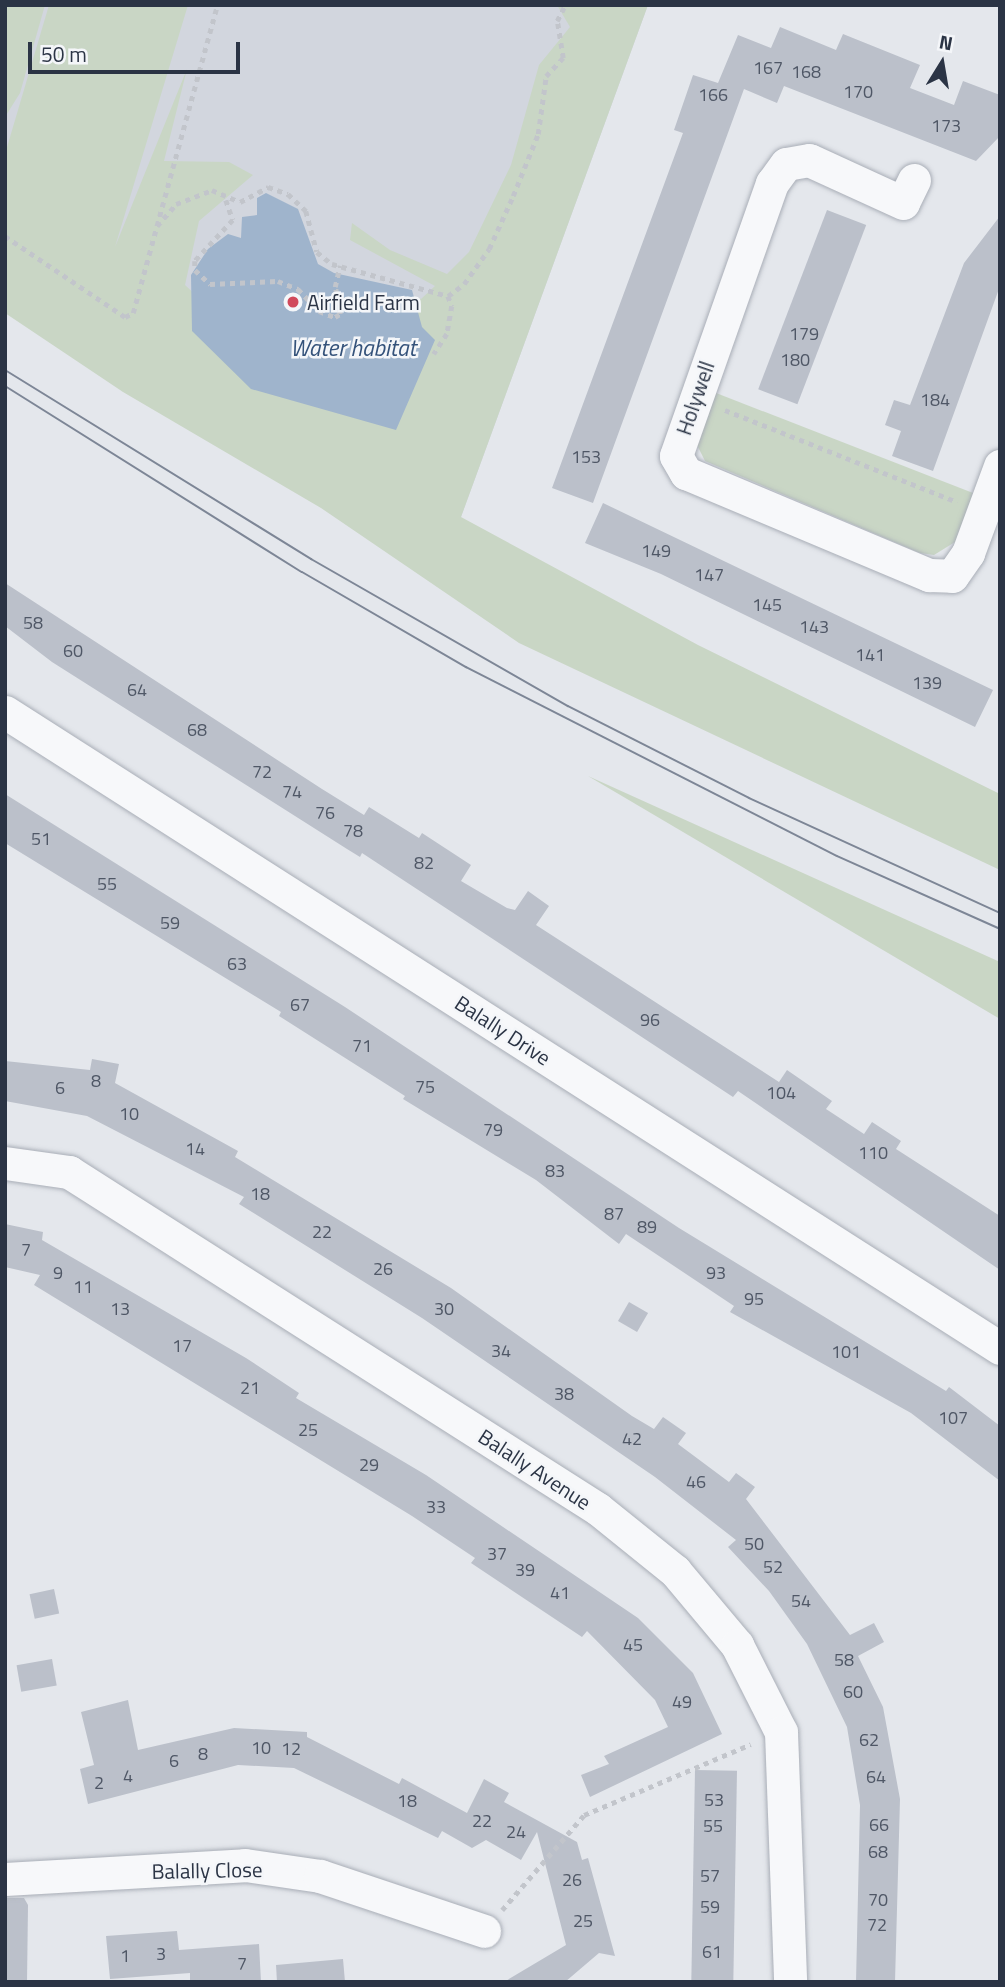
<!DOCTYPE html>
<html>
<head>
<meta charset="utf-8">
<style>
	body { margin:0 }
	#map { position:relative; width:1005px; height:1987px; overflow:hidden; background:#e4e7ec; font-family:"Titillium Web",sans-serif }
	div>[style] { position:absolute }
	.built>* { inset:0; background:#d2d6de }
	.green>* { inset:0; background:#c9d6c5 }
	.water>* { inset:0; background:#9fb4cc }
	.building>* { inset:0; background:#bbc0ca; transform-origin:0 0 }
	.path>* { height:4.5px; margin-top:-2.25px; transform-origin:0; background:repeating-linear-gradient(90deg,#c2c5cb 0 5px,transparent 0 10px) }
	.roads { filter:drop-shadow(0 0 2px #a9aeb7) drop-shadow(0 0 2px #a9aeb7) }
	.street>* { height:33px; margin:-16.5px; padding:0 16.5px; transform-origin:16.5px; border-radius:16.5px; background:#f7f8fa }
	.tram>* { height:2px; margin:-1px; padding:0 1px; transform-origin:1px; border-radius:1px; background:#7d8696 }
	.dots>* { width:19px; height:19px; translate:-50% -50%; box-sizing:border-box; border:4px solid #f4f6f9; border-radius:50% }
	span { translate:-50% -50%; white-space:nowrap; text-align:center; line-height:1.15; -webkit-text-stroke:5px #f4f6f9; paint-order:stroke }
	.number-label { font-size:18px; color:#4f5766 }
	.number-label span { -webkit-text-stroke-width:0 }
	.poi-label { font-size:21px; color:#2b3445 }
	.left { translate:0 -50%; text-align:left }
	.street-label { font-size:21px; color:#2b3445 }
	.water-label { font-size:23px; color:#34527a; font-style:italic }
	.frame { position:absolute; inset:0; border:7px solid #2b3445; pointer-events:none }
	.north { position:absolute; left:907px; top:28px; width:70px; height:70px; -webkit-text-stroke:5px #f4f6f9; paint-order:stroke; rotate:11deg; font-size:19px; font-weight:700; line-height:28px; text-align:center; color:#2b3445 }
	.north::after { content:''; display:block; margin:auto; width:24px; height:32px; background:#2b3445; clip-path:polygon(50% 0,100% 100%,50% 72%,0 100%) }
	.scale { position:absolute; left:28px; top:42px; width:212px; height:32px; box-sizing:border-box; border:4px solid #2b3445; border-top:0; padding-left:9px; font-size:21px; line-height:24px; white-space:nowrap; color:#2b3445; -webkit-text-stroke:5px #f4f6f9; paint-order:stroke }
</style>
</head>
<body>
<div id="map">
	<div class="built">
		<div style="clip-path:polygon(5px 5px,648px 5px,461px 517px,5px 274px)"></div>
	</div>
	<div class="green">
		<div style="clip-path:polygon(5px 5px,45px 5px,20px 93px,5px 117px)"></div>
		<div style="clip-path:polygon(49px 5px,188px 5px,115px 247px,187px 69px,164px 161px,229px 162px,253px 175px,199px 221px,185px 285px,251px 346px,395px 290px,421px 299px,435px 286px,350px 240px,352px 223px,390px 250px,447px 274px,469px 252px,511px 165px,539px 65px,570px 27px,557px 5px,648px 5px,461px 517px,698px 645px,1000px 794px,1000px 870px,519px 643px,321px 508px,123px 392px,5px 313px,5px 154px)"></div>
		<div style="clip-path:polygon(711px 391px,973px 493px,955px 542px,934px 555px,920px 553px,705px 461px,695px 441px)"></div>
		<div style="clip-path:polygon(588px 776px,1000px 962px,1000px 1019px)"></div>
	</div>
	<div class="water">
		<div style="clip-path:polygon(266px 193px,298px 209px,318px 264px,334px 273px,412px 290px,422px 327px,435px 340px,396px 430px,251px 389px,192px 331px,191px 275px,208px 249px,228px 234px,241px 238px,242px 217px,257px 215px,257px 198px)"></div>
	</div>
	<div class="building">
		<div style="clip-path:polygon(780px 27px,836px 50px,843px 34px,920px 65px,910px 88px,954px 105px,963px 81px,1000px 95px,1000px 136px,976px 161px,784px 86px,777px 103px,744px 89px,593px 503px,552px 488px,683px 133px,674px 130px,693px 75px,718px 83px,738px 35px,771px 48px)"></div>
		<div style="left:827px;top:210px;width:42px;height:192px;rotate:21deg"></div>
		<div style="clip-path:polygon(1000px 216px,1000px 286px,933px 471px,892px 456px,901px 431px,885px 425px,894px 400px,910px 405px,964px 263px)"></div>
		<div style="clip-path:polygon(603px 503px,993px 690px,975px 727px,661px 574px,585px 543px)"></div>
		<div style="clip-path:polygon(5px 583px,322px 789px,364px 815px,369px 807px,419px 838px,422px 833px,471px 865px,461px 881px,507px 908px,515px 910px,528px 891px,549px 906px,536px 925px,779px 1082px,787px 1070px,832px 1101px,826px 1109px,864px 1134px,872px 1122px,901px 1141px,896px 1149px,1000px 1216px,1000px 1270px,738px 1091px,733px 1097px,362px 853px,360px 857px,347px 849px,52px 662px,5px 626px)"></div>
		<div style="clip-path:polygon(5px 794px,345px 1007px,679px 1228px,946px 1391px,949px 1387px,1000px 1426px,1000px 1481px,911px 1413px,730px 1312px,734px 1306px,626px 1234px,619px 1244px,536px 1180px,403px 1099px,405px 1096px,279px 1016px,281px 1012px,5px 843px)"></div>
		<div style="clip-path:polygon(92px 1059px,119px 1064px,115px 1083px,238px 1151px,235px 1157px,451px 1288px,632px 1416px,654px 1429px,663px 1417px,686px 1433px,678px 1444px,729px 1482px,736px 1473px,755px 1487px,746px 1499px,850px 1635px,874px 1623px,884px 1642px,858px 1656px,883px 1707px,900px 1799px,895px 1982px,856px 1982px,860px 1805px,847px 1727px,807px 1644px,769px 1591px,728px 1547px,736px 1540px,655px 1477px,422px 1318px,239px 1204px,244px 1197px,87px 1116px,5px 1101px,5px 1061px,90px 1070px)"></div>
		<div style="clip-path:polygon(5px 1224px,43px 1232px,42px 1240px,246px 1358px,299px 1393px,296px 1398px,426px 1475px,638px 1618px,693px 1673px,722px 1734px,590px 1797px,581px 1775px,609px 1764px,604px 1756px,668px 1727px,655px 1700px,587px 1631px,582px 1637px,471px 1563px,475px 1558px,412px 1516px,34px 1285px,40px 1275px,5px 1267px)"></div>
		<div style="left:629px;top:1302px;width:22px;height:22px;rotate:30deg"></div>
		<div style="left:54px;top:1589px;width:25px;height:25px;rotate:78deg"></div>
		<div style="left:52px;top:1659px;width:27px;height:36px;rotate:80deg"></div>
		<div style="clip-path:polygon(128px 1700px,138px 1750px,234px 1728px,307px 1732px,307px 1737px,399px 1784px,402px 1778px,467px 1813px,484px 1779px,509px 1793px,504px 1802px,577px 1842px,582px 1860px,588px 1858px,615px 1956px,599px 1953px,565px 1982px,504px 1982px,566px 1945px,537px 1832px,521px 1860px,486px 1840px,472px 1848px,442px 1831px,438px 1838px,294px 1768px,238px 1765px,88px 1804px,80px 1769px,94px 1765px,81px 1712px)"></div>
		<div style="left:695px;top:1770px;width:42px;height:212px;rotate:1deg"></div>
		<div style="clip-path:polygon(5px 1898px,24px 1898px,28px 1905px,27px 1982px,5px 1982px)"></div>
		<div style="clip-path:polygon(177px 1931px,179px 1950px,259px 1944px,261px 1982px,190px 1982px,190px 1973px,110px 1979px,106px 1936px)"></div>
		<div style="clip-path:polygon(343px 1959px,345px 1982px,277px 1982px,276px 1965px)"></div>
	</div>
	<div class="path">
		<div style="left:226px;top:200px;width:21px;rotate:71deg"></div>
		<div style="left:233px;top:220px;width:56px;rotate:132.8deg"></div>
		<div style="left:195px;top:261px;width:9px;rotate:90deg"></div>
		<div style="left:195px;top:270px;width:21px;rotate:43deg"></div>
		<div style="left:210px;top:284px;width:68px;rotate:-2.5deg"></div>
		<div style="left:278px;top:281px;width:22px;rotate:22deg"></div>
		<div style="left:298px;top:289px;width:30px;rotate:46deg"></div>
		<div style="left:319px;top:311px;width:17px;rotate:21deg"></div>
		<div style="left:335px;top:317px;width:6px;rotate:-31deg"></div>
		<div style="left:340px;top:314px;width:27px;rotate:-100deg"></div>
		<div style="left:335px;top:287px;width:22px;rotate:-77deg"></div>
		<div style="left:157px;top:226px;width:29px;rotate:-49deg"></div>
		<div style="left:176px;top:204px;width:39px;rotate:-21deg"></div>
		<div style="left:212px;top:190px;width:30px;rotate:23deg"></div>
		<div style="left:240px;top:202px;width:32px;rotate:-28deg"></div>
		<div style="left:268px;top:187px;width:21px;rotate:19deg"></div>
		<div style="left:288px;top:194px;width:25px;rotate:43deg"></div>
		<div style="left:306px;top:211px;width:42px;rotate:75deg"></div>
		<div style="left:317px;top:252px;width:19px;rotate:39deg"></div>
		<div style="left:332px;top:264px;width:120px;rotate:15.4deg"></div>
		<div style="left:448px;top:296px;width:11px;rotate:68deg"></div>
		<div style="left:452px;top:306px;width:28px;rotate:100deg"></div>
		<div style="left:447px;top:334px;width:24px;rotate:123deg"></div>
		<div style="left:5px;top:236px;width:145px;rotate:34deg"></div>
		<div style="left:125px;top:317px;width:9px;rotate:-27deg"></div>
		<div style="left:133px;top:313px;width:319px;rotate:-74.7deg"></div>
		<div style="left:448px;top:296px;width:20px;rotate:-37deg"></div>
		<div style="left:464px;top:284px;width:43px;rotate:-54.5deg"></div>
		<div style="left:489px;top:249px;width:58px;rotate:-65.6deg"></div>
		<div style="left:513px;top:196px;width:67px;rotate:-68deg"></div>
		<div style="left:538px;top:134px;width:59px;rotate:-82.1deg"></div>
		<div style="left:546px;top:76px;width:25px;rotate:-47deg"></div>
		<div style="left:563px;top:58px;width:37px;rotate:-99deg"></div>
		<div style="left:557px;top:21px;width:18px;rotate:-63deg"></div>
		<div style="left:725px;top:410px;width:250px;rotate:21.6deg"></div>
		<div style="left:502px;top:1910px;width:125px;rotate:-49.2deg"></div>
		<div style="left:584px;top:1815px;width:181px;rotate:-23deg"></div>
	</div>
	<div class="roads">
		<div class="street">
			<div style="left:914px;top:180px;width:25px;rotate:116deg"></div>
			<div style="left:903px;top:203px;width:103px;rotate:-155.4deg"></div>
			<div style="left:809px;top:160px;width:23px;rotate:170deg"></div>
			<div style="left:786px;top:164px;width:24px;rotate:126deg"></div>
			<div style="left:772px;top:183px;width:289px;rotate:109.4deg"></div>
			<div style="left:676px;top:456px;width:20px;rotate:60deg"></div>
			<div style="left:686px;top:473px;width:264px;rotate:22.8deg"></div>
			<div style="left:929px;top:575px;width:23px;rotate:2deg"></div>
			<div style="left:952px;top:576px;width:28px;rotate:-55deg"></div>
			<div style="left:968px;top:553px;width:93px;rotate:-69.8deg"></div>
			<div style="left:5px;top:712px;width:1181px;rotate:32.59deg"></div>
			<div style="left:5px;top:1163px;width:65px;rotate:8deg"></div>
			<div style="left:69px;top:1172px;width:627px;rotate:32.5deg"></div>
			<div style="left:598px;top:1509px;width:99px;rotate:38.8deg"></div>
			<div style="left:675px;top:1571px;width:97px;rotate:50deg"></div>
			<div style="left:737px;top:1645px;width:97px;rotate:63.2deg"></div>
			<div style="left:781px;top:1732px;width:250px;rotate:87.9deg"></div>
			<div style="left:5px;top:1879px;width:240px;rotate:-3.3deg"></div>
			<div style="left:245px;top:1865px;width:76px;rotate:8.3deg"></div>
			<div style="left:320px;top:1876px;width:173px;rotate:18.5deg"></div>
		</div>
	</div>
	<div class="tram">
		<div style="left:5px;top:370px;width:360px;rotate:31.7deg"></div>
		<div style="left:311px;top:559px;width:296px;rotate:29.8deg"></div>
		<div style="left:568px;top:706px;width:203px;rotate:26.9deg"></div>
		<div style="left:749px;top:798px;width:276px;rotate:24.6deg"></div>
		<div style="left:5px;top:386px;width:350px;rotate:32.1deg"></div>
		<div style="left:302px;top:572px;width:190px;rotate:30.1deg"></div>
		<div style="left:466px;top:667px;width:416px;rotate:27deg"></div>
		<div style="left:837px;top:856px;width:179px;rotate:24.1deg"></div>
	</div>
	<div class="dots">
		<div style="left:293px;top:302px;background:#d1495b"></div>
	</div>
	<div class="number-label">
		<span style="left:768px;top:68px">167</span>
		<span style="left:806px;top:72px">168</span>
		<span style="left:858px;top:92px">170</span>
		<span style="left:713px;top:95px">166</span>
		<span style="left:946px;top:126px">173</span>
		<span style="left:804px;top:334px">179</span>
		<span style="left:795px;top:360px">180</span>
		<span style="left:935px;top:400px">184</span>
		<span style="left:586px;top:457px">153</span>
		<span style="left:656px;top:551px">149</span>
		<span style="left:709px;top:575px">147</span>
		<span style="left:767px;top:605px">145</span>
		<span style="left:33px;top:623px">58</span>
		<span style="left:814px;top:627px">143</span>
		<span style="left:73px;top:651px">60</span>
		<span style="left:870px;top:655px">141</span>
		<span style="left:927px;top:683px">139</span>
		<span style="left:137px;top:690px">64</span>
		<span style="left:197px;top:730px">68</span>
		<span style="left:262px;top:772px">72</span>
		<span style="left:292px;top:792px">74</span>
		<span style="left:325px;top:813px">76</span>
		<span style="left:353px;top:831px">78</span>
		<span style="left:41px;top:839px">51</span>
		<span style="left:424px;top:863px">82</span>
		<span style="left:107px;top:884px">55</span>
		<span style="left:170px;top:923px">59</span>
		<span style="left:237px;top:964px">63</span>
		<span style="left:300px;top:1005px">67</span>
		<span style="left:650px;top:1020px">96</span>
		<span style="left:362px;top:1046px">71</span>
		<span style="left:96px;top:1081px">8</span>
		<span style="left:425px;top:1087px">75</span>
		<span style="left:60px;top:1088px">6</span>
		<span style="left:781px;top:1093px">104</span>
		<span style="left:129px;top:1114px">10</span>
		<span style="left:493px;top:1130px">79</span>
		<span style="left:195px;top:1149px">14</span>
		<span style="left:873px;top:1153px">110</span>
		<span style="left:555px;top:1171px">83</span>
		<span style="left:260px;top:1194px">18</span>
		<span style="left:614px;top:1214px">87</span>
		<span style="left:647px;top:1227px">89</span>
		<span style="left:322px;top:1232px">22</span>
		<span style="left:26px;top:1250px">7</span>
		<span style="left:383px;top:1269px">26</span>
		<span style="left:58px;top:1273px">9</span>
		<span style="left:716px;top:1273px">93</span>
		<span style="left:83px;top:1287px">11</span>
		<span style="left:754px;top:1299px">95</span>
		<span style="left:120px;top:1309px">13</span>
		<span style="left:444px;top:1309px">30</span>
		<span style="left:182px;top:1346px">17</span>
		<span style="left:501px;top:1351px">34</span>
		<span style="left:846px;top:1352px">101</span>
		<span style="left:250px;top:1388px">21</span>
		<span style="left:564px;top:1394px">38</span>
		<span style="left:953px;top:1418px">107</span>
		<span style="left:308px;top:1430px">25</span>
		<span style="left:632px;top:1439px">42</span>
		<span style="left:369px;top:1465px">29</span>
		<span style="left:696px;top:1482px">46</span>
		<span style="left:436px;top:1507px">33</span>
		<span style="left:754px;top:1544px">50</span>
		<span style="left:497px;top:1554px">37</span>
		<span style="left:773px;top:1567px">52</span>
		<span style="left:525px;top:1570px">39</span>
		<span style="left:560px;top:1593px">41</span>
		<span style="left:801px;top:1601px">54</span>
		<span style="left:633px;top:1645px">45</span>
		<span style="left:844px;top:1660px">58</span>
		<span style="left:853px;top:1692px">60</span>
		<span style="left:682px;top:1702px">49</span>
		<span style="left:869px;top:1740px">62</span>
		<span style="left:261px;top:1748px">10</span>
		<span style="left:291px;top:1749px">12</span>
		<span style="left:203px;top:1754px">8</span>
		<span style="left:174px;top:1761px">6</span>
		<span style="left:128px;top:1776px">4</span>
		<span style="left:876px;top:1777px">64</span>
		<span style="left:99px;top:1783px">2</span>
		<span style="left:714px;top:1800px">53</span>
		<span style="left:407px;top:1801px">18</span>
		<span style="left:482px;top:1821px">22</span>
		<span style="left:879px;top:1825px">66</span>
		<span style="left:713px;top:1826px">55</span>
		<span style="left:516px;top:1832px">24</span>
		<span style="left:878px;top:1852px">68</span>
		<span style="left:710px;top:1876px">57</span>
		<span style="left:572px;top:1880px">26</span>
		<span style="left:878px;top:1900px">70</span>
		<span style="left:710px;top:1907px">59</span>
		<span style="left:583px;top:1921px">25</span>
		<span style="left:877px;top:1925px">72</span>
		<span style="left:712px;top:1952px">61</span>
		<span style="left:161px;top:1954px">3</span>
		<span style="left:125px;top:1956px">1</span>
		<span style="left:242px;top:1964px">7</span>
	</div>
	<div class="poi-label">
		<span class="left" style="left:307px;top:302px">Airfield Farm</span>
	</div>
	<div class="street-label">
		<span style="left:695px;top:398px;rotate:-71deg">Holywell</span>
		<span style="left:503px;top:1030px;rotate:33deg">Balally Drive</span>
		<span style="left:535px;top:1469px;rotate:33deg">Balally Avenue</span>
		<span style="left:207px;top:1870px;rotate:-1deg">Balally Close</span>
	</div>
	<div class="water-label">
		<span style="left:353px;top:348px">Water habitat</span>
	</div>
	<div class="frame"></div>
	<div class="north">N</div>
	<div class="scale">50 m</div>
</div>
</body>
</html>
